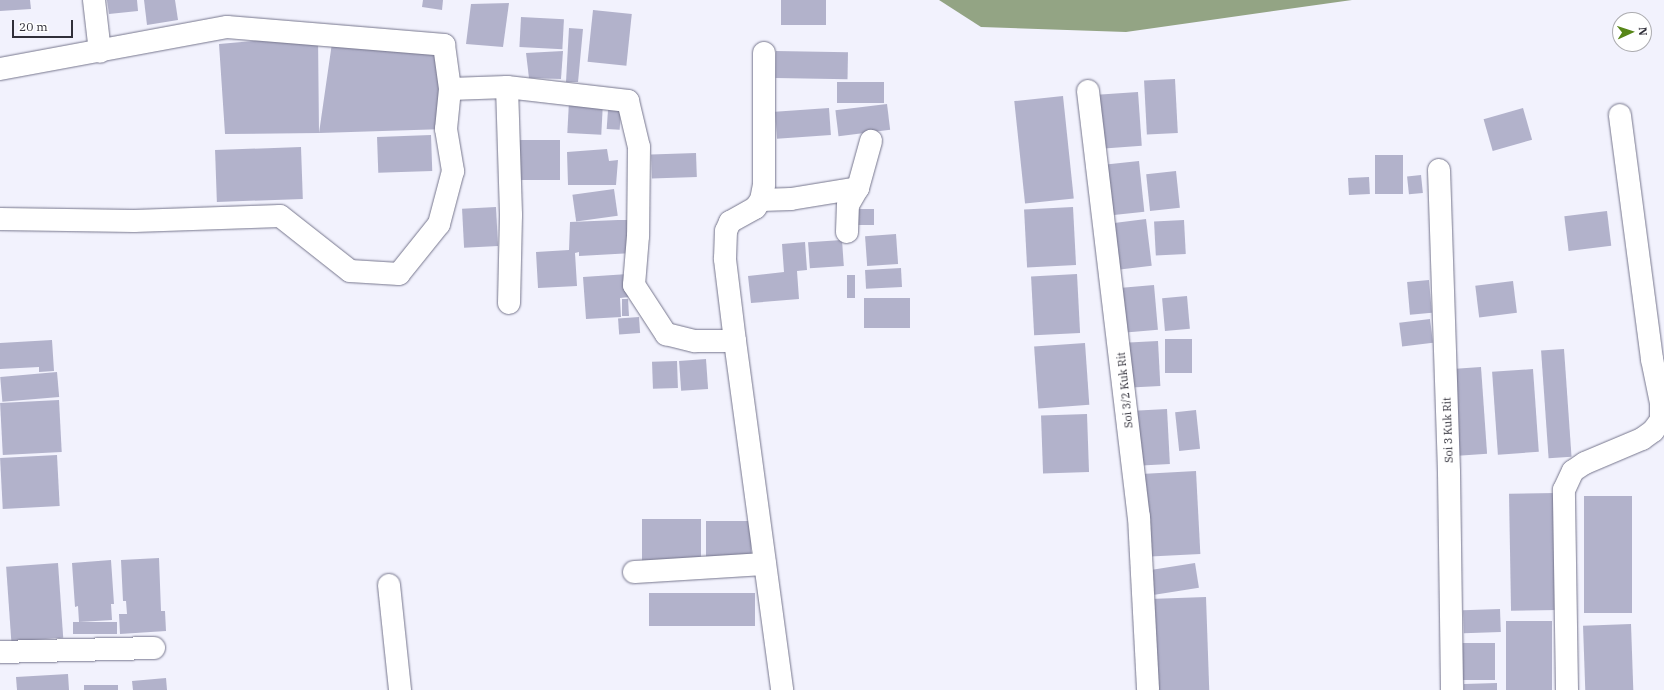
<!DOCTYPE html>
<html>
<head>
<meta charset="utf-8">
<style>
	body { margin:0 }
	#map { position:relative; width:1664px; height:690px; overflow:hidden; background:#f2f2fd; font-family:"IBM Plex Serif",serif }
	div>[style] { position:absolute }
	.water>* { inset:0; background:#93a484 }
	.building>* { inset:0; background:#b2b2cb; transform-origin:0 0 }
	.roads { filter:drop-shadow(0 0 1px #76768d) drop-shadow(0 0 1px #76768d) }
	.minor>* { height:22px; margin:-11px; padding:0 11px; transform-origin:11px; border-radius:11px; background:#fff }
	span { translate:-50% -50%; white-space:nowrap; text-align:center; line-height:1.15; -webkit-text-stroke:3px #fff; paint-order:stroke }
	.street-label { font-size:11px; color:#302f39 }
	.north { position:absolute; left:1612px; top:12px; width:40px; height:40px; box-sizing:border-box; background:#fff; border:1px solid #acacb0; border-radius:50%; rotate:87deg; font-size:11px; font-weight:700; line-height:16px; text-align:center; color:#302f39 }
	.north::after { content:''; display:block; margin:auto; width:14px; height:18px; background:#578618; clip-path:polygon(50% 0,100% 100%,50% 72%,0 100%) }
	.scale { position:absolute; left:12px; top:20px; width:61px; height:18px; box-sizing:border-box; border:2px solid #302f39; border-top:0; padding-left:5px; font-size:12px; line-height:14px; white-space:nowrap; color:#302f39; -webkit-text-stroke:3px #fff; paint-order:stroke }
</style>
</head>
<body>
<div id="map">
	<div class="water">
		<div style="clip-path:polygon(939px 0,1352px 0,1126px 32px,981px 27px)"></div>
	</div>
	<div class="building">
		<div style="clip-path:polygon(0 0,30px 0,31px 9px,0 11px)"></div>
		<div style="clip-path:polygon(107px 0,137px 0,138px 11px,109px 14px)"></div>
		<div style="clip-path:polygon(144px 0,175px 0,178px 20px,147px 25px)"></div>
		<div style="clip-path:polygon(423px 0,443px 0,442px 10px,422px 7px)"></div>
		<div style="left:781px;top:0;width:45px;height:25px"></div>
		<div style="clip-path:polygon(509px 3px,503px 47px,466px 44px,471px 4px)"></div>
		<div style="left:593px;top:10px;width:39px;height:52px;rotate:6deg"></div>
		<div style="left:521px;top:17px;width:43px;height:30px;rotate:3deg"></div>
		<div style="clip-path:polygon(569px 28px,583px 29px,578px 82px,566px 82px)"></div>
		<div style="clip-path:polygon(318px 35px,319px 133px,333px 36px,436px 53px,446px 129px,319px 133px,225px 134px,219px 44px)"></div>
		<div style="clip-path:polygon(563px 51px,561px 79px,529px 78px,526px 53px)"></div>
		<div style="left:776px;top:51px;width:72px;height:27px;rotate:1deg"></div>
		<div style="left:1175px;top:79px;width:54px;height:31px;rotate:87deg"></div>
		<div style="left:884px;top:82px;width:21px;height:47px;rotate:90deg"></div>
		<div style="left:1138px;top:92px;width:54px;height:41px;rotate:86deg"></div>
		<div style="left:1063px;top:96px;width:103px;height:49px;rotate:84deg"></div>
		<div style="left:569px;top:101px;width:34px;height:32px;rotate:3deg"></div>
		<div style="left:887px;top:104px;width:26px;height:52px;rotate:83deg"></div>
		<div style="left:829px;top:108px;width:27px;height:54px;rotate:86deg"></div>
		<div style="left:1523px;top:108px;width:33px;height:41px;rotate:74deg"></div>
		<div style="left:608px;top:110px;width:13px;height:19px;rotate:4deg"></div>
		<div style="left:431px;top:135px;width:36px;height:54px;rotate:88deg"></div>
		<div style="left:519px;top:140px;width:41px;height:40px"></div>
		<div style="left:301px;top:147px;width:52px;height:86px;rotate:88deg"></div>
		<div style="clip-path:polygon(607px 149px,609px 161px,618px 160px,616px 185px,568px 185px,567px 152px)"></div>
		<div style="left:696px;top:153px;width:24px;height:45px;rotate:88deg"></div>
		<div style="left:1375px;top:155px;width:28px;height:39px"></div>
		<div style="left:1139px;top:161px;width:51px;height:33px;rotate:84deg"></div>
		<div style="left:1176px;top:171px;width:37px;height:30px;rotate:84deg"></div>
		<div style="left:1421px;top:175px;width:18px;height:14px;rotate:84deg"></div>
		<div style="left:1369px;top:177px;width:17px;height:21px;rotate:87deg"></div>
		<div style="left:614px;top:189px;width:27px;height:42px;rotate:82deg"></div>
		<div style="left:496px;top:207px;width:39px;height:34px;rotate:87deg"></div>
		<div style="left:1073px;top:207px;width:58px;height:49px;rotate:87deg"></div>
		<div style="left:850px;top:209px;width:24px;height:16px"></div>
		<div style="left:1607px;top:211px;width:35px;height:43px;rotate:83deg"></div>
		<div style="left:1146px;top:219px;width:47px;height:32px;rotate:83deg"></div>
		<div style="clip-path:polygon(618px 220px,631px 220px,633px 253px,579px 256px,579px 252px,575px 253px,577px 286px,538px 288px,536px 252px,569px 250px,570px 222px)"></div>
		<div style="left:1184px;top:220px;width:34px;height:30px;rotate:87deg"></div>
		<div style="left:896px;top:234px;width:30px;height:31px;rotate:86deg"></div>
		<div style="left:842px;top:240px;width:26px;height:34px;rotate:86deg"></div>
		<div style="clip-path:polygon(805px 242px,807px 270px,797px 271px,799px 299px,751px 303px,748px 276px,784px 272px,782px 244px)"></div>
		<div style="left:901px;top:268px;width:19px;height:36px;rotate:87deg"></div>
		<div style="clip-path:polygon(628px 274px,629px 297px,620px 298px,621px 317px,586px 319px,583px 277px)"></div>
		<div style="left:1077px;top:274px;width:59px;height:46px;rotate:87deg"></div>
		<div style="left:847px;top:275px;width:8px;height:23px"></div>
		<div style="left:1429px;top:280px;width:33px;height:22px;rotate:85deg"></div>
		<div style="left:1513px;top:281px;width:32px;height:38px;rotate:83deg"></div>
		<div style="left:1154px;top:285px;width:45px;height:32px;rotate:85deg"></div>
		<div style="left:1187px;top:296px;width:33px;height:25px;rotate:85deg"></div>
		<div style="left:910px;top:298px;width:30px;height:46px;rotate:90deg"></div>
		<div style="clip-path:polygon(622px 299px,628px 299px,629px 316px,622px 316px)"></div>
		<div style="left:639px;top:317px;width:16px;height:21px;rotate:86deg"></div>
		<div style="left:1430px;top:319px;width:24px;height:31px;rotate:83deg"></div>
		<div style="left:1165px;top:339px;width:27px;height:34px"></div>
		<div style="clip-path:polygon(52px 340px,54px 371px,39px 372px,39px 367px,0 369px,0 343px)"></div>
		<div style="left:1158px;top:341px;width:45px;height:34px;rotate:87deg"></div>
		<div style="left:1085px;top:343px;width:62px;height:51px;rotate:86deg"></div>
		<div style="left:1564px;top:349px;width:108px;height:23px;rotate:86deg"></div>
		<div style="left:706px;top:359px;width:30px;height:27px;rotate:86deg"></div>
		<div style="left:677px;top:361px;width:27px;height:25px;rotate:88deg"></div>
		<div style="left:1481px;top:367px;width:87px;height:29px;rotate:86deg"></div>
		<div style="left:1533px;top:369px;width:83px;height:41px;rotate:86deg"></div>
		<div style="left:57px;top:372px;width:25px;height:57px;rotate:85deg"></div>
		<div style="left:59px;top:400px;width:52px;height:59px;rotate:87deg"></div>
		<div style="left:1167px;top:409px;width:55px;height:33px;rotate:87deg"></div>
		<div style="left:1196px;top:410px;width:39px;height:21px;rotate:84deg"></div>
		<div style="left:1087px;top:414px;width:58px;height:46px;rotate:88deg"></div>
		<div style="left:57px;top:455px;width:51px;height:57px;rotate:87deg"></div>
		<div style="left:1196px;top:471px;width:83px;height:55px;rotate:87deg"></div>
		<div style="left:1556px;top:493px;width:117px;height:47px;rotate:89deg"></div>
		<div style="left:1584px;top:496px;width:48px;height:117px"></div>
		<div style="left:642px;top:519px;width:59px;height:47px"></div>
		<div style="left:706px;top:521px;width:45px;height:37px"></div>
		<div style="clip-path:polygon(159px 558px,161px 611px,165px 611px,166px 631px,120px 634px,119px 614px,127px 614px,126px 601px,123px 601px,121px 560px)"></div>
		<div style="clip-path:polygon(111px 560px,114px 604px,111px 604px,112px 620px,79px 622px,78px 606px,75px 607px,72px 563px)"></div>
		<div style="left:58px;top:563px;width:75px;height:52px;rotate:86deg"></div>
		<div style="left:1195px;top:563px;width:25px;height:48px;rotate:81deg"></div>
		<div style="left:755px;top:593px;width:33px;height:106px;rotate:90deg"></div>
		<div style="left:1206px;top:597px;width:93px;height:57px;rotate:88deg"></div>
		<div style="left:1500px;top:609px;width:23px;height:37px;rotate:88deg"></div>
		<div style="left:1506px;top:621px;width:46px;height:69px"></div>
		<div style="left:117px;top:622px;width:12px;height:44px;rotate:90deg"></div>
		<div style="left:1631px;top:624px;width:66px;height:48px;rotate:88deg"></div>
		<div style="left:1462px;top:643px;width:33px;height:37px"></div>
		<div style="clip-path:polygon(68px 674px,69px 690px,17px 690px,16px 677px)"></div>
		<div style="clip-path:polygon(166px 678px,167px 690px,133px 690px,132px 681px)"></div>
		<div style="clip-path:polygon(1497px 683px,1497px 690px,1464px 690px,1464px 684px)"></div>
		<div style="left:84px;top:685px;width:34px;height:5px"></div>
	</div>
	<div class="roads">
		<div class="minor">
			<div style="left:94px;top:0;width:52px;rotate:83.4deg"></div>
			<div style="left:0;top:69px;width:231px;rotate:-10.5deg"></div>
			<div style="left:227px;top:27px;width:218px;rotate:4.7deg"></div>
			<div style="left:444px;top:45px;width:44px;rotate:82.2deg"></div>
			<div style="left:450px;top:89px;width:40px;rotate:95.7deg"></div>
			<div style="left:446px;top:129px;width:43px;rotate:80.5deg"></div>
			<div style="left:453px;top:171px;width:55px;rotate:104.8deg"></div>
			<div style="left:439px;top:224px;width:64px;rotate:128.7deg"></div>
			<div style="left:399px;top:274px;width:49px;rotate:-176.5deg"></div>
			<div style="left:350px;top:271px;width:89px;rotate:-141.8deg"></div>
			<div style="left:280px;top:216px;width:146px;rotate:178deg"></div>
			<div style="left:134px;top:221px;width:134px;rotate:-179.1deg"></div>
			<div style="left:507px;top:87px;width:128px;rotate:88.2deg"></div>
			<div style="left:511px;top:215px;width:88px;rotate:91.3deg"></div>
			<div style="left:450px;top:89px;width:57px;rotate:-2deg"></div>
			<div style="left:507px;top:87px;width:122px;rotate:6.6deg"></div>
			<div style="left:628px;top:101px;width:47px;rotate:76.6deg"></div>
			<div style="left:639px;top:147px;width:89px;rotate:90.6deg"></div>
			<div style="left:638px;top:236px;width:49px;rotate:94.7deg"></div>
			<div style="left:634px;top:285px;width:59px;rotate:56.9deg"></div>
			<div style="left:666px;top:334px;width:30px;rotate:14deg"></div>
			<div style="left:695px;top:341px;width:40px"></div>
			<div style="left:735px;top:341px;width:352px;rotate:82.3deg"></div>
			<div style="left:1088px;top:91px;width:429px;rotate:83.2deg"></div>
			<div style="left:1139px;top:517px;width:173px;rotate:87deg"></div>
			<div style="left:1439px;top:170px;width:303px;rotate:88.1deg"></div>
			<div style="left:1449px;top:473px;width:217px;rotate:89.2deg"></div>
			<div style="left:761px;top:200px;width:30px;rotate:-2deg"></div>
			<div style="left:791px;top:199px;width:68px;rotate:-9.3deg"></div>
			<div style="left:858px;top:188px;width:49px;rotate:-74.5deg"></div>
			<div style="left:847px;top:232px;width:27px;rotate:-88deg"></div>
			<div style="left:848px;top:205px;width:20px;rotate:-60deg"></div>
			<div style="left:735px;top:341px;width:83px;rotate:-97deg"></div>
			<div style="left:725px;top:259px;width:28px;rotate:-88deg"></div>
			<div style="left:726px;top:231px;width:10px;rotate:-66deg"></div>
			<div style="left:730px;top:222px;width:29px;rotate:-29deg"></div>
			<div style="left:755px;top:208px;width:10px;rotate:-53deg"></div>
			<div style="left:761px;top:200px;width:15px;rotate:-79deg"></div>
			<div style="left:764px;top:185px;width:132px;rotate:-90deg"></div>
			<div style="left:634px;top:572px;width:131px;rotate:-3.5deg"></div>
			<div style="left:389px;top:585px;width:106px;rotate:84deg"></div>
			<div style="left:0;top:652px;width:154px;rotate:-1.5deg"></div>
			<div style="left:1567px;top:690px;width:200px;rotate:-90.9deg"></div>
			<div style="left:1564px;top:490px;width:21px;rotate:-65deg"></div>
			<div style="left:1573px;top:471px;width:14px;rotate:-34deg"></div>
			<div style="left:1585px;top:463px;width:62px;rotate:-22.8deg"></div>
			<div style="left:1642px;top:439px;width:14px;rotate:-36deg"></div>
			<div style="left:1653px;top:431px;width:14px;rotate:-54deg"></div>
			<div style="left:1661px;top:420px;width:17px;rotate:-90deg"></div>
			<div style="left:1661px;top:403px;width:45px;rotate:-101.6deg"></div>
			<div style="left:1652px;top:359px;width:246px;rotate:-97.5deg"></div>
		</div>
	</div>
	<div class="street-label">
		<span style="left:1125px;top:390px;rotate:-96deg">Soi 3/2 Kuk Rit</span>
		<span style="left:1448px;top:430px;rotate:-92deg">Soi 3 Kuk Rit</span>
	</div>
	<div class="north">N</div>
	<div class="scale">20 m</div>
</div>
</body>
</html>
